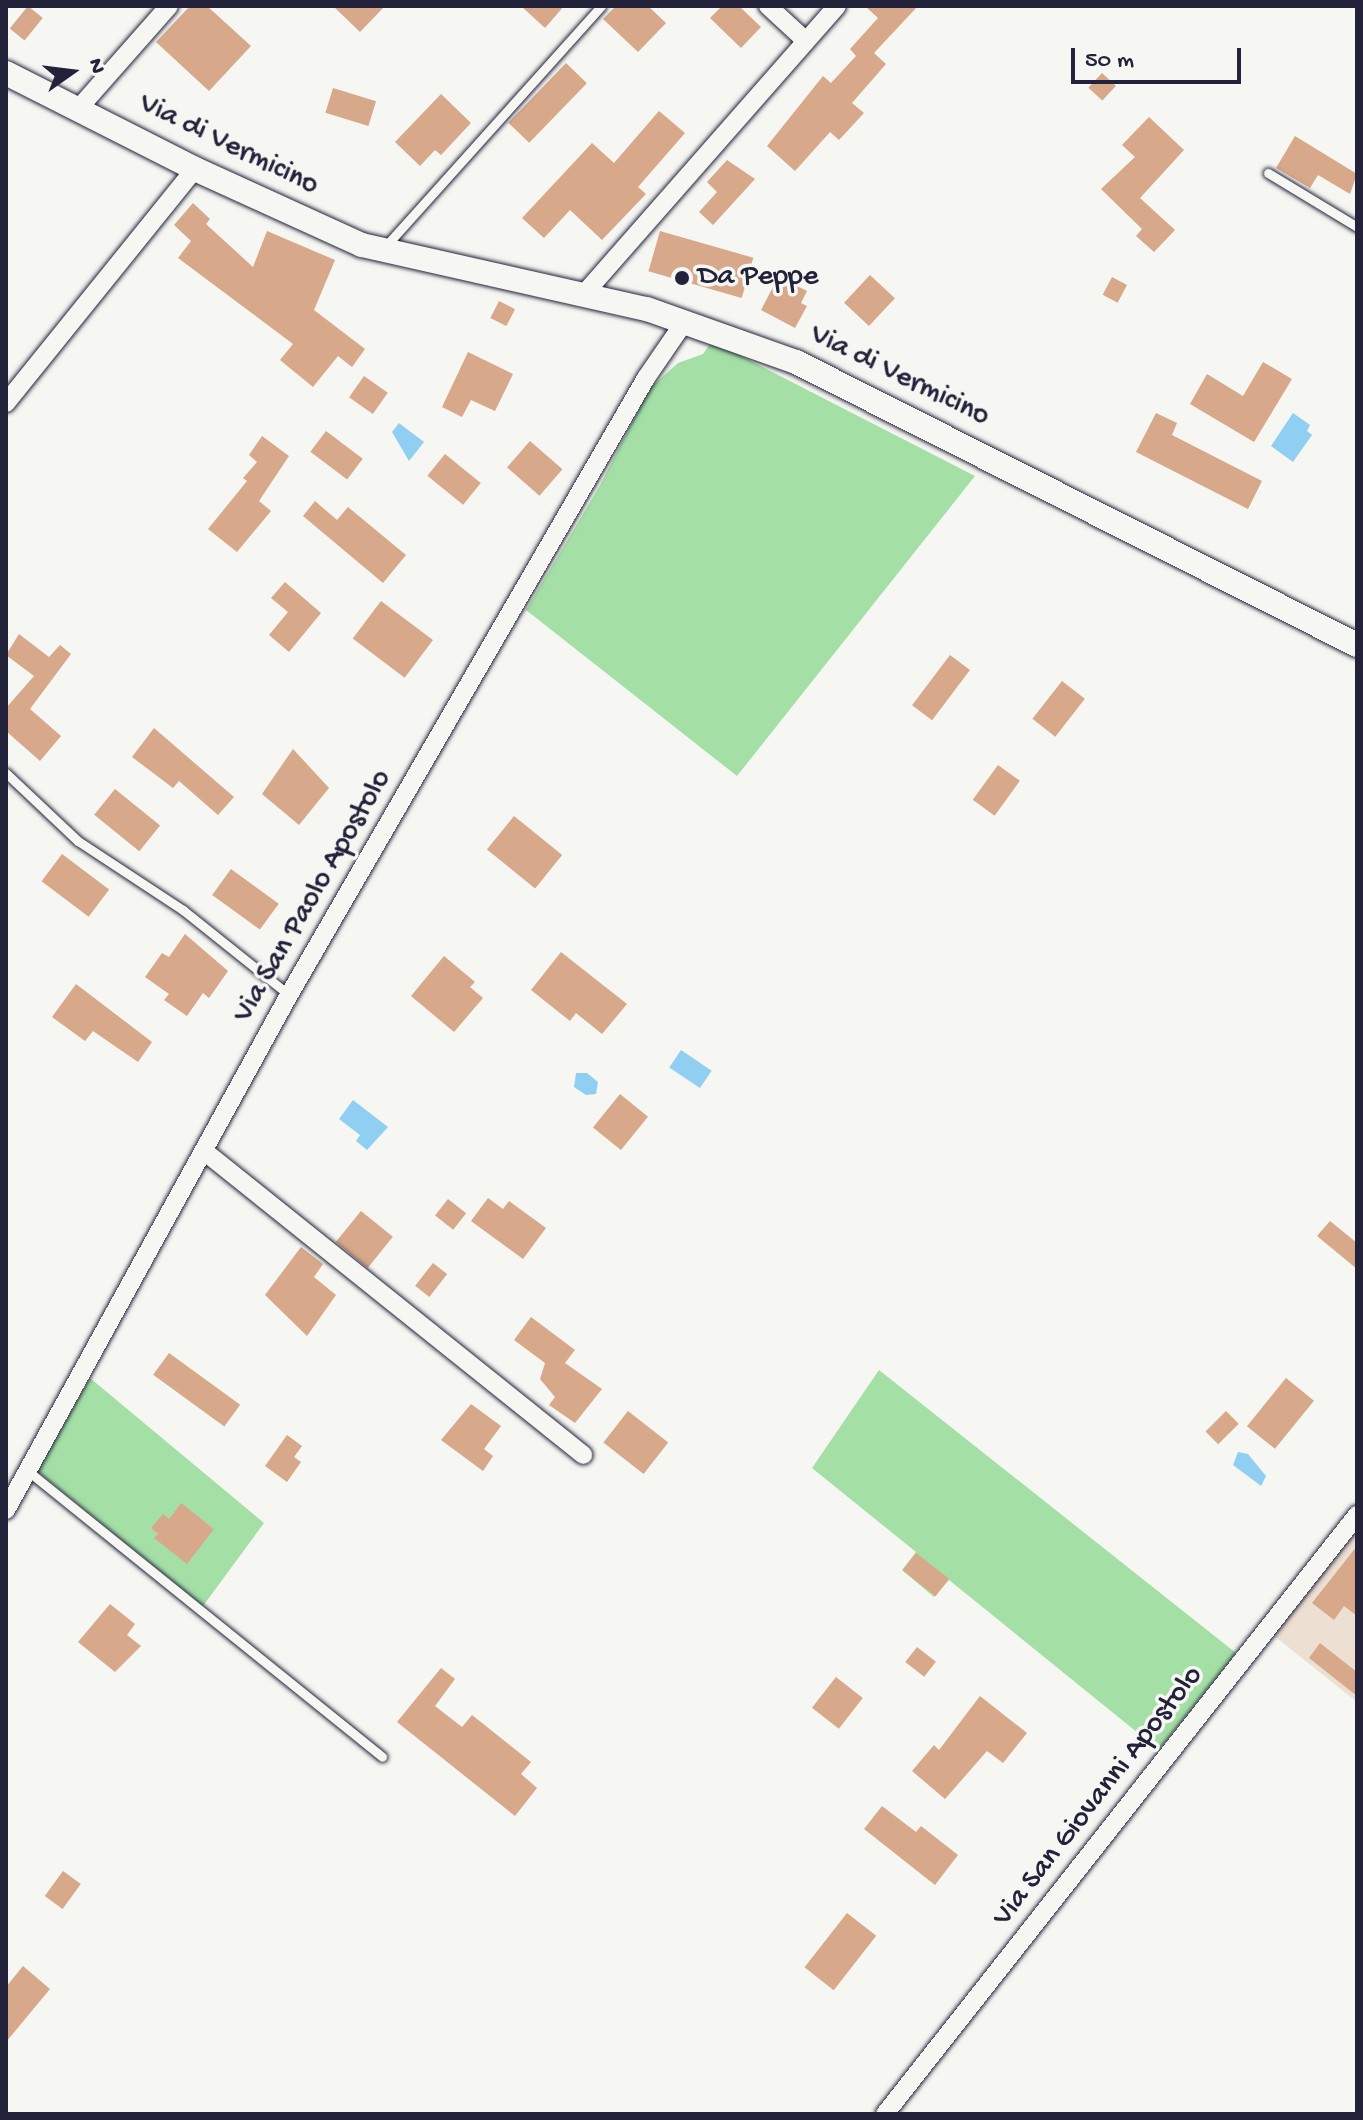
<!DOCTYPE html>
<html>
<head>
<meta charset="utf-8">
<style>
	body { margin:0 }
	#map { position:relative; width:1363px; height:2120px; overflow:hidden; background:#f6f6f2; font-family:"Gochi Hand",sans-serif }
	div>[style] { position:absolute }
	.built>* { inset:0; background:#eddfd2 }
	.green>* { inset:0; background:#a4e0a6 }
	.water>* { inset:0; background:#90cff1; transform-origin:0 0 }
	.building>* { inset:0; background:#d7a889; transform-origin:0 0 }
	.roads { filter:drop-shadow(0 0 2px #22223b) drop-shadow(0 0 2px #22223b) }
	.service>* { height:9px; margin:-4.5px; padding:0 4.5px; transform-origin:4.5px; border-radius:4.5px; background:#f6f6f2 }
	.minor>* { height:18px; margin:-9px; padding:0 9px; transform-origin:9px; border-radius:9px; background:#f6f6f2 }
	.secondary>* { height:24px; margin:-12px; padding:0 12px; transform-origin:12px; border-radius:12px; background:#f6f6f2 }
	.dots>* { width:22px; height:22px; translate:-50% -50%; box-sizing:border-box; border:4px solid #f6f6f2; border-radius:50% }
	span { translate:-50% -50%; white-space:nowrap; text-align:center; line-height:1.15; -webkit-text-stroke:7px #f6f6f2; paint-order:stroke }
	.street-label { font-size:30px; color:#22223b }
	.poi-label { font-size:30px; color:#22223b }
	.left { translate:0 -50%; text-align:left }
	.frame { position:absolute; inset:0; border:8px solid #22223b; pointer-events:none }
	.north { position:absolute; left:32px; top:32px; width:80px; height:80px; -webkit-text-stroke:6px #f6f6f2; paint-order:stroke; rotate:76deg; font-size:22px; font-weight:700; line-height:32px; text-align:center; color:#22223b }
	.north::after { content:''; display:block; margin:auto; width:28px; height:36px; background:#22223b; clip-path:polygon(50% 0,100% 100%,50% 72%,0 100%) }
	.scale { position:absolute; left:1071px; top:48px; width:170px; height:36px; box-sizing:border-box; border:4px solid #22223b; border-top:0; padding-left:10px; font-size:24px; line-height:28px; white-space:nowrap; color:#22223b; -webkit-text-stroke:6px #f6f6f2; paint-order:stroke }
</style>
</head>
<body>
<div id="map">
	<div class="built">
		<div style="clip-path:polygon(1355px 1529px,1357px 1530px,1357px 1702px,1273px 1635px)"></div>
	</div>
	<div class="green">
		<div style="clip-path:polygon(712px 341px,975px 476px,737px 776px,526px 610px,599px 487px,650px 388px,678px 363px,703px 354px)"></div>
		<div style="clip-path:polygon(879px 1370px,1236px 1653px,1159px 1750px,949px 1580px,934px 1597px,902px 1570px,916px 1552px,812px 1468px)"></div>
		<div style="clip-path:polygon(evenodd,90px 1378px,264px 1523px,203px 1606px,37px 1471px,90px 1378px,181px 1504px,214px 1529px,155px 1538px,181px 1504px)"></div>
	</div>
	<div class="water">
		<div style="clip-path:polygon(1293px 413px,1310px 425px,1307px 431px,1312px 435px,1293px 462px,1271px 446px)"></div>
		<div style="clip-path:polygon(399px 423px,424px 442px,409px 461px,392px 432px)"></div>
		<div style="left:681px;top:1050px;width:37px;height:21px;rotate:34deg"></div>
		<div style="clip-path:polygon(576px 1073px,587px 1073px,598px 1082px,596px 1094px,586px 1095px,574px 1087px)"></div>
		<div style="clip-path:polygon(353px 1100px,388px 1127px,367px 1150px,356px 1141px,360px 1135px,339px 1119px)"></div>
		<div style="clip-path:polygon(1238px 1452px,1248px 1454px,1266px 1476px,1261px 1486px,1233px 1465px)"></div>
	</div>
	<div class="building">
		<div style="left:28px;top:6px;width:19px;height:29px;rotate:39deg"></div>
		<div style="clip-path:polygon(190px 6px,207px 6px,251px 46px,209px 91px,156px 42px)"></div>
		<div style="clip-path:polygon(333px 6px,385px 6px,360px 32px)"></div>
		<div style="clip-path:polygon(521px 6px,564px 6px,545px 28px)"></div>
		<div style="clip-path:polygon(616px 6px,648px 6px,666px 23px,638px 52px,603px 19px)"></div>
		<div style="clip-path:polygon(722px 6px,739px 6px,761px 27px,741px 48px,710px 18px)"></div>
		<div style="clip-path:polygon(865px 6px,918px 6px,874px 53px,886px 64px,852px 103px,864px 113px,839px 140px,830px 132px,795px 171px,767px 146px,823px 76px,831px 83px,856px 56px,850px 49px,878px 18px)"></div>
		<div style="left:566px;top:63px;width:29px;height:83px;rotate:44deg"></div>
		<div style="left:1102px;top:73px;width:19px;height:20px;rotate:43deg"></div>
		<div style="left:333px;top:88px;width:45px;height:26px;rotate:17deg"></div>
		<div style="clip-path:polygon(441px 94px,471px 123px,441px 155px,435px 150px,420px 166px,395px 142px)"></div>
		<div style="clip-path:polygon(659px 111px,685px 133px,638px 187px,646px 194px,602px 240px,570px 210px,544px 238px,522px 218px,592px 143px,614px 163px)"></div>
		<div style="clip-path:polygon(1149px 117px,1184px 150px,1140px 198px,1175px 230px,1154px 252px,1136px 236px,1142px 229px,1101px 189px,1135px 157px,1122px 145px)"></div>
		<div style="clip-path:polygon(1295px 136px,1357px 174px,1350px 194px,1318px 175px,1310px 188px,1276px 168px)"></div>
		<div style="clip-path:polygon(727px 160px,755px 179px,713px 225px,699px 212px,717px 192px,707px 182px)"></div>
		<div style="clip-path:polygon(193px 203px,210px 219px,206px 224px,253px 267px,267px 231px,335px 260px,314px 310px,365px 349px,352px 367px,338px 356px,313px 387px,280px 360px,293px 344px,178px 258px,191px 241px,174px 225px)"></div>
		<div style="left:660px;top:231px;width:97px;height:42px;rotate:16deg"></div>
		<div style="clip-path:polygon(783px 268px,804px 278px,799px 287px,807px 291px,801px 303px,807px 306px,795px 328px,761px 310px)"></div>
		<div style="left:870px;top:275px;width:34px;height:38px;rotate:43deg"></div>
		<div style="left:1112px;top:277px;width:17px;height:20px;rotate:28deg"></div>
		<div style="left:499px;top:301px;width:18px;height:19px;rotate:27deg"></div>
		<div style="clip-path:polygon(468px 352px,513px 374px,495px 411px,471px 400px,462px 417px,442px 407px)"></div>
		<div style="clip-path:polygon(1263px 362px,1292px 379px,1254px 442px,1190px 404px,1207px 374px,1243px 396px)"></div>
		<div style="left:364px;top:376px;width:29px;height:26px;rotate:35deg"></div>
		<div style="clip-path:polygon(1156px 413px,1177px 423px,1172px 435px,1262px 481px,1248px 509px,1136px 452px)"></div>
		<div style="left:326px;top:431px;width:46px;height:26px;rotate:37deg"></div>
		<div style="clip-path:polygon(262px 436px,289px 456px,259px 501px,271px 511px,237px 552px,208px 529px,247px 481px,243px 478px,257px 462px,249px 455px)"></div>
		<div style="left:530px;top:441px;width:43px;height:35px;rotate:41deg"></div>
		<div style="left:445px;top:454px;width:46px;height:28px;rotate:39deg"></div>
		<div style="clip-path:polygon(315px 501px,337px 520px,348px 507px,406px 555px,383px 583px,303px 516px)"></div>
		<div style="clip-path:polygon(285px 582px,321px 613px,289px 652px,269px 635px,288px 612px,271px 598px)"></div>
		<div style="left:381px;top:601px;width:65px;height:47px;rotate:37deg"></div>
		<div style="clip-path:polygon(19px 634px,49px 657px,60px 645px,71px 654px,30px 709px,61px 736px,40px 761px,6px 731px,6px 708px,34px 676px,6px 655px)"></div>
		<div style="left:950px;top:655px;width:25px;height:63px;rotate:37deg"></div>
		<div style="left:1062px;top:681px;width:29px;height:48px;rotate:38deg"></div>
		<div style="clip-path:polygon(154px 728px,234px 797px,218px 815px,179px 781px,173px 788px,132px 757px)"></div>
		<div style="clip-path:polygon(293px 749px,329px 788px,299px 825px,262px 794px)"></div>
		<div style="left:998px;top:765px;width:27px;height:43px;rotate:36deg"></div>
		<div style="left:115px;top:789px;width:58px;height:33px;rotate:39deg"></div>
		<div style="left:514px;top:816px;width:62px;height:43px;rotate:39deg"></div>
		<div style="left:62px;top:854px;width:59px;height:34px;rotate:37deg"></div>
		<div style="left:231px;top:869px;width:59px;height:32px;rotate:36deg"></div>
		<div style="clip-path:polygon(185px 934px,228px 971px,209px 998px,203px 993px,187px 1016px,164px 1000px,169px 994px,145px 977px,162px 953px,169px 957px)"></div>
		<div style="clip-path:polygon(561px 952px,627px 1004px,602px 1034px,576px 1013px,570px 1021px,531px 990px)"></div>
		<div style="clip-path:polygon(444px 956px,475px 982px,470px 987px,483px 998px,454px 1032px,411px 996px)"></div>
		<div style="clip-path:polygon(76px 984px,152px 1042px,138px 1062px,93px 1031px,85px 1041px,52px 1017px)"></div>
		<div style="left:620px;top:1094px;width:36px;height:43px;rotate:39deg"></div>
		<div style="clip-path:polygon(488px 1198px,503px 1209px,509px 1201px,546px 1228px,523px 1259px,471px 1221px)"></div>
		<div style="left:448px;top:1199px;width:23px;height:21px;rotate:38deg"></div>
		<div style="left:361px;top:1211px;width:41px;height:40px;rotate:39deg"></div>
		<div style="clip-path:polygon(1330px 1221px,1357px 1243px,1357px 1269px,1317px 1236px)"></div>
		<div style="clip-path:polygon(301px 1247px,323px 1264px,314px 1277px,336px 1295px,307px 1336px,265px 1295px)"></div>
		<div style="left:433px;top:1263px;width:18px;height:29px;rotate:38deg"></div>
		<div style="clip-path:polygon(531px 1317px,575px 1350px,565px 1363px,602px 1389px,575px 1423px,549px 1405px,555px 1397px,540px 1379px,545px 1363px,514px 1340px)"></div>
		<div style="left:169px;top:1353px;width:88px;height:27px;rotate:36deg"></div>
		<div style="left:1286px;top:1378px;width:36px;height:62px;rotate:39deg"></div>
		<div style="clip-path:polygon(471px 1404px,501px 1426px,484px 1449px,493px 1456px,483px 1471px,441px 1440px)"></div>
		<div style="left:628px;top:1411px;width:51px;height:40px;rotate:38deg"></div>
		<div style="left:1226px;top:1411px;width:18px;height:29px;rotate:45deg"></div>
		<div style="clip-path:polygon(287px 1435px,302px 1446px,294px 1457px,301px 1462px,287px 1482px,265px 1466px)"></div>
		<div style="clip-path:polygon(181px 1503px,214px 1529px,187px 1564px,154px 1538px,158px 1534px,151px 1528px,163px 1514px,169px 1519px)"></div>
		<div style="clip-path:polygon(1357px 1546px,1357px 1616px,1344px 1606px,1334px 1620px,1312px 1603px)"></div>
		<div style="left:916px;top:1553px;width:42px;height:22px;rotate:38deg"></div>
		<div style="clip-path:polygon(110px 1604px,135px 1624px,127px 1635px,141px 1646px,115px 1672px,78px 1642px)"></div>
		<div style="clip-path:polygon(1320px 1643px,1357px 1672px,1357px 1696px,1309px 1658px)"></div>
		<div style="left:917px;top:1647px;width:24px;height:19px;rotate:38deg"></div>
		<div style="clip-path:polygon(441px 1668px,455px 1679px,435px 1706px,462px 1727px,472px 1715px,531px 1762px,521px 1774px,537px 1788px,515px 1816px,397px 1722px)"></div>
		<div style="left:836px;top:1677px;width:34px;height:39px;rotate:38deg"></div>
		<div style="clip-path:polygon(980px 1696px,1027px 1733px,1003px 1763px,987px 1751px,945px 1799px,912px 1771px,934px 1745px,939px 1750px)"></div>
		<div style="clip-path:polygon(882px 1806px,916px 1832px,921px 1826px,958px 1855px,935px 1885px,864px 1829px)"></div>
		<div style="left:63px;top:1871px;width:22px;height:31px;rotate:36deg"></div>
		<div style="left:847px;top:1913px;width:37px;height:69px;rotate:38deg"></div>
		<div style="clip-path:polygon(23px 1966px,50px 1989px,6px 2042px,6px 1987px)"></div>
	</div>
	<div class="roads">
		<div class="service">
			<div style="left:1268px;top:173px;width:104px;rotate:31.2deg"></div>
			<div style="left:384px;top:248px;width:325px;rotate:-48.1deg"></div>
			<div style="left:6px;top:773px;width:99px;rotate:43.4deg"></div>
			<div style="left:78px;top:841px;width:126px;rotate:33.3deg"></div>
			<div style="left:183px;top:910px;width:136px;rotate:38.7deg"></div>
			<div style="left:28px;top:1471px;width:455px;rotate:38.9deg"></div>
		</div>
		<div class="minor">
			<div style="left:768px;top:6px;width:50px;rotate:42.6deg"></div>
			<div style="left:79px;top:108px;width:136px;rotate:-48.6deg"></div>
			<div style="left:584px;top:294px;width:383px;rotate:-48.7deg"></div>
			<div style="left:6px;top:403px;width:301px;rotate:-51.1deg"></div>
			<div style="left:204px;top:1151px;width:486px;rotate:38.7deg"></div>
			<div style="left:6px;top:1510px;width:588px;rotate:-61.21deg"></div>
			<div style="left:289px;top:995px;width:713px;rotate:-59.95deg"></div>
			<div style="left:646px;top:378px;width:69px;rotate:-55.6deg"></div>
			<div style="left:885px;top:2114px;width:763px;rotate:-51.76deg"></div>
		</div>
		<div class="secondary">
			<div style="left:6px;top:73px;width:212px;rotate:26.9deg"></div>
			<div style="left:195px;top:169px;width:183px;rotate:24.5deg"></div>
			<div style="left:362px;top:245px;width:292px;rotate:12.7deg"></div>
			<div style="left:647px;top:309px;width:158px;rotate:19.6deg"></div>
			<div style="left:796px;top:362px;width:628px;rotate:26.77deg"></div>
		</div>
	</div>
	<div class="dots">
		<div style="left:682px;top:278px;background:#22223b"></div>
	</div>
	<div class="street-label">
		<span style="left:228px;top:146px;rotate:26deg">Via di Vermicino</span>
		<span style="left:899px;top:377px;rotate:26deg">Via di Vermicino</span>
		<span style="left:314px;top:897px;rotate:-60deg">Via San Paolo Apostolo</span>
		<span style="left:1099px;top:1797px;rotate:-52deg">Via San Giovanni Apostolo</span>
	</div>
	<div class="poi-label">
		<span class="left" style="left:698px;top:278px">Da Peppe</span>
	</div>
	<div class="frame"></div>
	<div class="north">N</div>
	<div class="scale">50 m</div>
</div>
</body>
</html>
